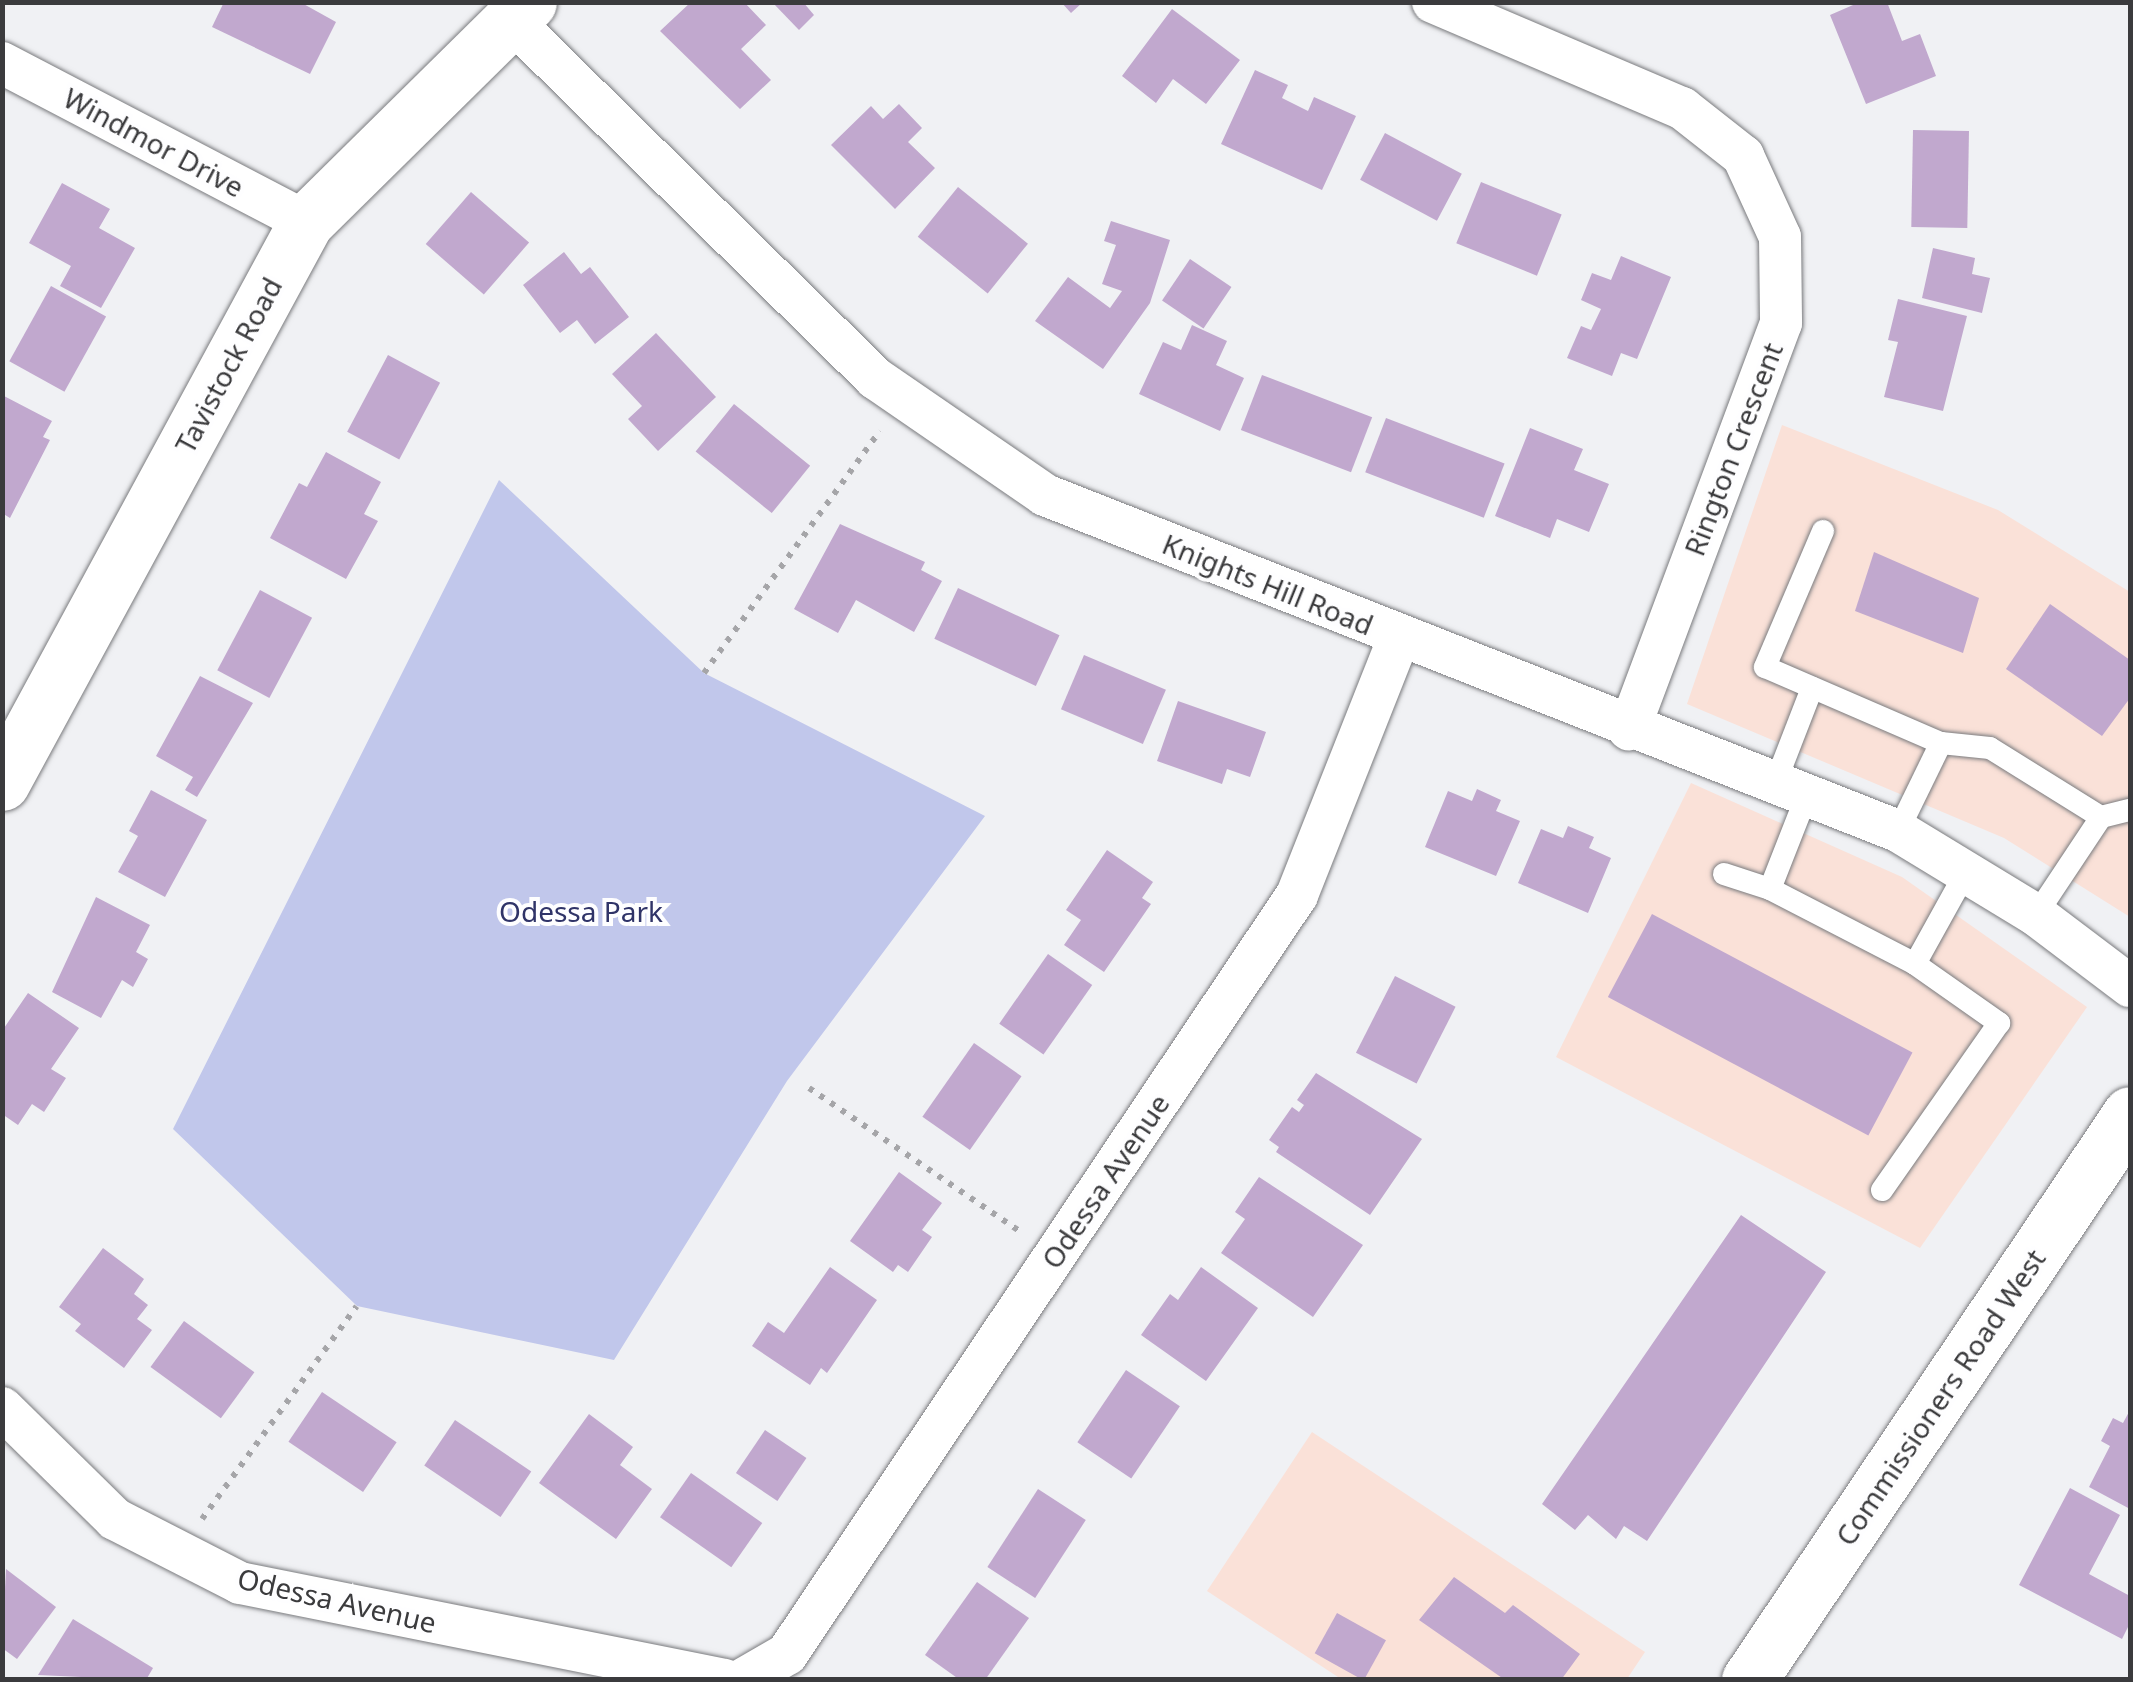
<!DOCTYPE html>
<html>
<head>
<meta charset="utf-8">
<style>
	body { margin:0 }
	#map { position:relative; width:2133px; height:1682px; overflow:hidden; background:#f0f1f4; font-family:"Noto Sans",sans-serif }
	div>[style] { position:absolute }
	.commercial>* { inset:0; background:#fae1d8 }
	.green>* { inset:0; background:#c1c7eb }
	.building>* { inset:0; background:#c1a8ce; transform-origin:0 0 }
	.path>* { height:6px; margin-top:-3px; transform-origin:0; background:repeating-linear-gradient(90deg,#a5a5a8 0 5px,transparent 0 13px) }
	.roads { filter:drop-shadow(0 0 2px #7a7b7e) drop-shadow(0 0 2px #7a7b7e) }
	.service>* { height:22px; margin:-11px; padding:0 11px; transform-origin:11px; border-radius:11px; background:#fff }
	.minor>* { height:42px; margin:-21px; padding:0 21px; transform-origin:21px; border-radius:21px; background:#fff }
	.tertiary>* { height:55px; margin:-27.5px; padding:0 27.5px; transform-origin:27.5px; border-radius:27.5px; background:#fff }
	.secondary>* { height:55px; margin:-27.5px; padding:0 27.5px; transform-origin:27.5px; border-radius:27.5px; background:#fff }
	span { translate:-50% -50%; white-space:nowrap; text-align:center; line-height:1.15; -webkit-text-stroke:8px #fefeff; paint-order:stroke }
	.street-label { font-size:28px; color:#3b3b3d }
	.park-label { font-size:28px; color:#303468 }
	.frame { position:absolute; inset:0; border:5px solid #3b3b3d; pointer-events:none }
</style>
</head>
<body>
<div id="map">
	<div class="commercial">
		<div style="clip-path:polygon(1782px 425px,1998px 510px,2130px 592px,2130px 917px,2004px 838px,1687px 704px)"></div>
		<div style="clip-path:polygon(1691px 783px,1902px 877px,2087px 1007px,1920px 1248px,1556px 1057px)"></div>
		<div style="clip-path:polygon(1312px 1432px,1645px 1652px,1627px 1679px,1341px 1679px,1207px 1591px)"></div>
	</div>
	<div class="green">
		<div style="clip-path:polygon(499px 480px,704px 673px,985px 816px,787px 1081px,614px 1360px,357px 1306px,173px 1129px)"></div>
	</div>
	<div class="building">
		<div style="clip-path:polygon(224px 2px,300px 2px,336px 22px,310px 74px,212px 27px)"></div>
		<div style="clip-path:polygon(691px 2px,744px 2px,766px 25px,741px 49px,771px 80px,740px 109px,660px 31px)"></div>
		<div style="clip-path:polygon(772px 2px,803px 2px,814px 15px,799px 30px)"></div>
		<div style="clip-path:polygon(1061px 2px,1083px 2px,1071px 13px)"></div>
		<div style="clip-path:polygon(1860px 2px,1887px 2px,1902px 41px,1920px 34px,1936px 76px,1866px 104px,1830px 15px)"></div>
		<div style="clip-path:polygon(1172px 9px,1240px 60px,1206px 104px,1173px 79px,1156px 103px,1122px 76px)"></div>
		<div style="clip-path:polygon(1255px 70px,1288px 85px,1282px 98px,1308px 111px,1314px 97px,1356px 116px,1322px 190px,1221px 144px)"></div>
		<div style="clip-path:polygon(899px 104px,922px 128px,908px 142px,935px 168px,895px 209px,831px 145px,871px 106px,883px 119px)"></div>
		<div style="left:1913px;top:130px;width:56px;height:97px;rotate:1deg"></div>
		<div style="left:1385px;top:133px;width:87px;height:53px;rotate:28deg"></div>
		<div style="left:1481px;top:182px;width:87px;height:66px;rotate:22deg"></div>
		<div style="clip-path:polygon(62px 183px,110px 209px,99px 228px,135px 248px,101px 308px,60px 286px,71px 266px,29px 243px)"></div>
		<div style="left:958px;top:187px;width:90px;height:64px;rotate:39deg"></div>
		<div style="left:471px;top:192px;width:77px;height:69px;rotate:41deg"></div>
		<div style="clip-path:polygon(1111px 221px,1170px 240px,1150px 303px,1103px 369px,1035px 321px,1068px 277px,1110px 308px,1122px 291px,1102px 284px,1116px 245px,1104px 241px)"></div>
		<div style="clip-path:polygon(1933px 248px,1975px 258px,1972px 274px,1990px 278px,1982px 313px,1922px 298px)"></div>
		<div style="clip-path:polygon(564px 252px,581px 274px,590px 267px,629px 317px,595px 344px,577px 320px,560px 333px,523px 285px)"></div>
		<div style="clip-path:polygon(1621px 256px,1671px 277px,1637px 359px,1621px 353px,1612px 376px,1567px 358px,1581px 326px,1591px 330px,1601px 309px,1581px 300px,1592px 273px,1611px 280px)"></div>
		<div style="left:1190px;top:259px;width:50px;height:50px;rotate:34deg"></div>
		<div style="left:51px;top:286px;width:63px;height:86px;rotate:29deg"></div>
		<div style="clip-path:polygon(1898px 299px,1967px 316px,1943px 411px,1884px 397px,1898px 342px,1888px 340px)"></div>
		<div style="clip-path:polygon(1192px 325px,1227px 341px,1216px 365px,1244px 378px,1220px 431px,1139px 394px,1163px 342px,1181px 350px)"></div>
		<div style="clip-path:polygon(656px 333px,716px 397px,658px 451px,628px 419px,642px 406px,612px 374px)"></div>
		<div style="left:388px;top:355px;width:59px;height:87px;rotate:28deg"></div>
		<div style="left:1262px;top:375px;width:118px;height:59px;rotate:21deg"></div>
		<div style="clip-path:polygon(4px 396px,52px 421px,43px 437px,50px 440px,10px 518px,2px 513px)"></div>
		<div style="left:734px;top:404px;width:98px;height:61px;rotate:39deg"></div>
		<div style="left:1386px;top:418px;width:127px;height:58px;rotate:21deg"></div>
		<div style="clip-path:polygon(1530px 428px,1583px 449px,1574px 470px,1609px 484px,1589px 532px,1557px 519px,1550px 538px,1495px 516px)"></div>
		<div style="clip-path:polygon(326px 452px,381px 482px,364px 514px,378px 521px,346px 579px,270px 538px,299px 483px,307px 487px)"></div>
		<div style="clip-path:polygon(840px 524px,925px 562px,921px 570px,942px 581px,914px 632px,856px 600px,838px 633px,794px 609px)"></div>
		<div style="clip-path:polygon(1874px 552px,1979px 598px,1963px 653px,1855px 611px)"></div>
		<div style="left:958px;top:588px;width:112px;height:56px;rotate:25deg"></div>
		<div style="left:260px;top:590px;width:59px;height:91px;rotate:28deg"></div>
		<div style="clip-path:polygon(2050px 604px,2130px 660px,2130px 698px,2102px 736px,2006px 669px)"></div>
		<div style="left:1084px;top:655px;width:89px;height:59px;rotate:23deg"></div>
		<div style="clip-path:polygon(200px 676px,253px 703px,197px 797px,185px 790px,193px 777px,156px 756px)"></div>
		<div style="clip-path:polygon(1178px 701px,1266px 732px,1250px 777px,1227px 769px,1222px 784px,1157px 761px)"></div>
		<div style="clip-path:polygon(1477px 789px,1501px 800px,1496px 811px,1520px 821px,1496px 876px,1425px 847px,1448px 791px,1472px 801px)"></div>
		<div style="clip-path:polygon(151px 790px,207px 820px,165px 897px,118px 872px,138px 836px,129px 831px)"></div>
		<div style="clip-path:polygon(1568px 826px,1594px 837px,1589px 848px,1611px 858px,1588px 913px,1518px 883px,1541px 829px,1563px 838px)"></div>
		<div style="clip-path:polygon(1107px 850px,1153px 882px,1142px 898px,1151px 904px,1104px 972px,1064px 945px,1081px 920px,1066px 910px)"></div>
		<div style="clip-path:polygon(96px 897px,150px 925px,136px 952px,148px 959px,133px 987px,122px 980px,101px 1018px,52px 992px)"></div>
		<div style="left:1652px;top:914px;width:295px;height:94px;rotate:28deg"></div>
		<div style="left:1048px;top:954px;width:54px;height:85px;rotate:35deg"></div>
		<div style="left:1395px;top:976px;width:68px;height:86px;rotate:27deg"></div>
		<div style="clip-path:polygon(28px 993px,79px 1028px,51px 1069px,66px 1078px,44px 1112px,32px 1104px,18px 1125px,2px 1114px,2px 1031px)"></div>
		<div style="left:974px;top:1043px;width:58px;height:90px;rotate:35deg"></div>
		<div style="clip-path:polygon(1316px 1073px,1422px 1139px,1370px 1215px,1276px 1152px,1279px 1147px,1269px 1140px,1292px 1107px,1299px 1112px,1304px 1105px,1297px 1100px)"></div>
		<div style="clip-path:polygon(899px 1172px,942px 1203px,922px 1230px,932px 1237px,908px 1272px,898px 1265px,893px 1272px,850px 1241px)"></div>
		<div style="clip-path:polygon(1259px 1177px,1363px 1245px,1313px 1317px,1221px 1253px,1245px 1219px,1235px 1212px)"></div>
		<div style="clip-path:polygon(1741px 1215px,1826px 1272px,1647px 1541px,1624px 1526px,1616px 1539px,1588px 1515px,1575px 1530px,1542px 1504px)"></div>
		<div style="clip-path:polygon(103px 1248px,144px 1279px,134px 1294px,148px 1305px,137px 1319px,152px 1330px,124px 1368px,75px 1331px,81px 1324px,59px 1307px)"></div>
		<div style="clip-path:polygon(830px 1267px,877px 1300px,827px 1373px,821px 1368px,810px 1385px,752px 1346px,768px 1322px,784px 1333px)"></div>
		<div style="clip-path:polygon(1201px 1267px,1258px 1308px,1206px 1381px,1141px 1335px,1170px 1294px,1178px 1300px)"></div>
		<div style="left:184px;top:1321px;width:87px;height:57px;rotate:36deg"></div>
		<div style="left:1126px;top:1370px;width:65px;height:87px;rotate:34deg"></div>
		<div style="left:322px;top:1392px;width:90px;height:60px;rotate:34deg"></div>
		<div style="clip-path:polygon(2130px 1410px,2130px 1509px,2089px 1487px,2110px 1446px,2101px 1441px,2113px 1418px,2123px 1423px)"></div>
		<div style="clip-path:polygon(589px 1414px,633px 1447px,620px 1465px,652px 1489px,616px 1539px,539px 1483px)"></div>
		<div style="left:455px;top:1420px;width:92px;height:55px;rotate:34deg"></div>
		<div style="left:765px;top:1430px;width:50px;height:52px;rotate:34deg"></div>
		<div style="left:691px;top:1473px;width:87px;height:54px;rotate:35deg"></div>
		<div style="clip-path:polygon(2070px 1488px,2120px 1515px,2089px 1574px,2130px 1596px,2130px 1623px,2122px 1639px,2019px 1585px)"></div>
		<div style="left:1038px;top:1489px;width:57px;height:93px;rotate:33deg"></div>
		<div style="clip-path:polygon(6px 1569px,56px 1607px,17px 1659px,2px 1648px)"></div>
		<div style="clip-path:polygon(1454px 1577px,1505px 1613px,1513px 1605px,1580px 1654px,1561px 1680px,1505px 1680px,1419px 1620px)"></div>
		<div style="clip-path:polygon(977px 1582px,1029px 1618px,985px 1680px,960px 1680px,925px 1655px)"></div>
		<div style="left:1337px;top:1613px;width:56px;height:46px;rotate:29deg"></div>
		<div style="clip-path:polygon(73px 1619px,153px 1668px,146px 1680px,38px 1675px)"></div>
	</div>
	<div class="path">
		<div style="left:704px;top:673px;width:299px;rotate:-54deg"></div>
		<div style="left:809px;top:1088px;width:256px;rotate:34.2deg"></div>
		<div style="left:202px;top:1519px;width:263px;rotate:-54deg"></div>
	</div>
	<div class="roads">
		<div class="service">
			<div style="left:1823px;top:531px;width:148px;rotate:113.1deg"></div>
			<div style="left:1765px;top:667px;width:192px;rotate:23.4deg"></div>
			<div style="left:1941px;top:743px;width:49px;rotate:5.8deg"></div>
			<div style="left:1990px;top:748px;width:131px;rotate:31.9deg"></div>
			<div style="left:2101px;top:817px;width:30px;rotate:-14deg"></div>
			<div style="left:1776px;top:781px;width:100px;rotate:-68.8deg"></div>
			<div style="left:1898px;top:831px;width:98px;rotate:-64deg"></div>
			<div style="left:1724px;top:874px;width:48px;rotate:18.1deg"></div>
			<div style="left:1770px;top:889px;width:163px;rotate:27.3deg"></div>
			<div style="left:1915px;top:964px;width:103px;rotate:35.1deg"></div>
			<div style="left:1999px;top:1023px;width:204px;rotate:125deg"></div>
			<div style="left:1770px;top:889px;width:104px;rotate:-68.6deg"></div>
			<div style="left:2036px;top:915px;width:118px;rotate:-56.4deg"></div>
			<div style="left:1915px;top:964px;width:107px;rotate:-61deg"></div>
		</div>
		<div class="minor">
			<div style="left:1433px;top:2px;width:271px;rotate:23.1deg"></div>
			<div style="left:1682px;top:108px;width:78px;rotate:38.2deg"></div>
			<div style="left:1743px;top:156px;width:89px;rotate:65.4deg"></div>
			<div style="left:1780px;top:237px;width:86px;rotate:89.3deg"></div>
			<div style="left:1781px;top:323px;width:434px;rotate:110.5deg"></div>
			<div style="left:511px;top:20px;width:511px;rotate:44.52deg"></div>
			<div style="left:875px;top:378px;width:206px;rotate:34.5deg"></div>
			<div style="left:1045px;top:495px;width:917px;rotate:21.5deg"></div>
			<div style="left:1898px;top:831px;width:162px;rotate:31.3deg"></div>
			<div style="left:2036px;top:915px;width:118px;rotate:37.1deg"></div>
			<div style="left:2px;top:63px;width:343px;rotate:27.6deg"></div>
			<div style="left:2px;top:1408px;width:158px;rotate:44.5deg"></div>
			<div style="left:115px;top:1519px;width:140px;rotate:27.1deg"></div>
			<div style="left:240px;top:1583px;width:494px;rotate:11.3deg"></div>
			<div style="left:742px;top:1680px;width:52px;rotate:-30deg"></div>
			<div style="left:787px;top:1654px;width:914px;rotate:-56.1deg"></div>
			<div style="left:1297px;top:895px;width:277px;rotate:-68.4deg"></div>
		</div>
		<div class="tertiary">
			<div style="left:2px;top:783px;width:638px;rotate:-61.55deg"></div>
			<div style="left:306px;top:222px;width:313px;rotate:-44.6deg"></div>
		</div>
		<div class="secondary">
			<div style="left:1749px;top:1680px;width:682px;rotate:-56.05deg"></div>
		</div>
	</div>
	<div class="street-label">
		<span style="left:154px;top:142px;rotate:28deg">Windmor Drive</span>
		<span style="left:228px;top:365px;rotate:-62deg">Tavistock Road</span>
		<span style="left:1733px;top:449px;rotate:-69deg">Rington Crescent</span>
		<span style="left:1268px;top:584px;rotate:22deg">Knights Hill Road</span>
		<span style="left:1105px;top:1181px;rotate:-56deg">Odessa Avenue</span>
		<span style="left:1940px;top:1397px;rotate:-56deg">Commissioners Road West</span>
		<span style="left:337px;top:1600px;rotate:13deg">Odessa Avenue</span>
	</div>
	<div class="park-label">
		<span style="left:581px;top:911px">Odessa Park</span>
	</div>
	<div class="frame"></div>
</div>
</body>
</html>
